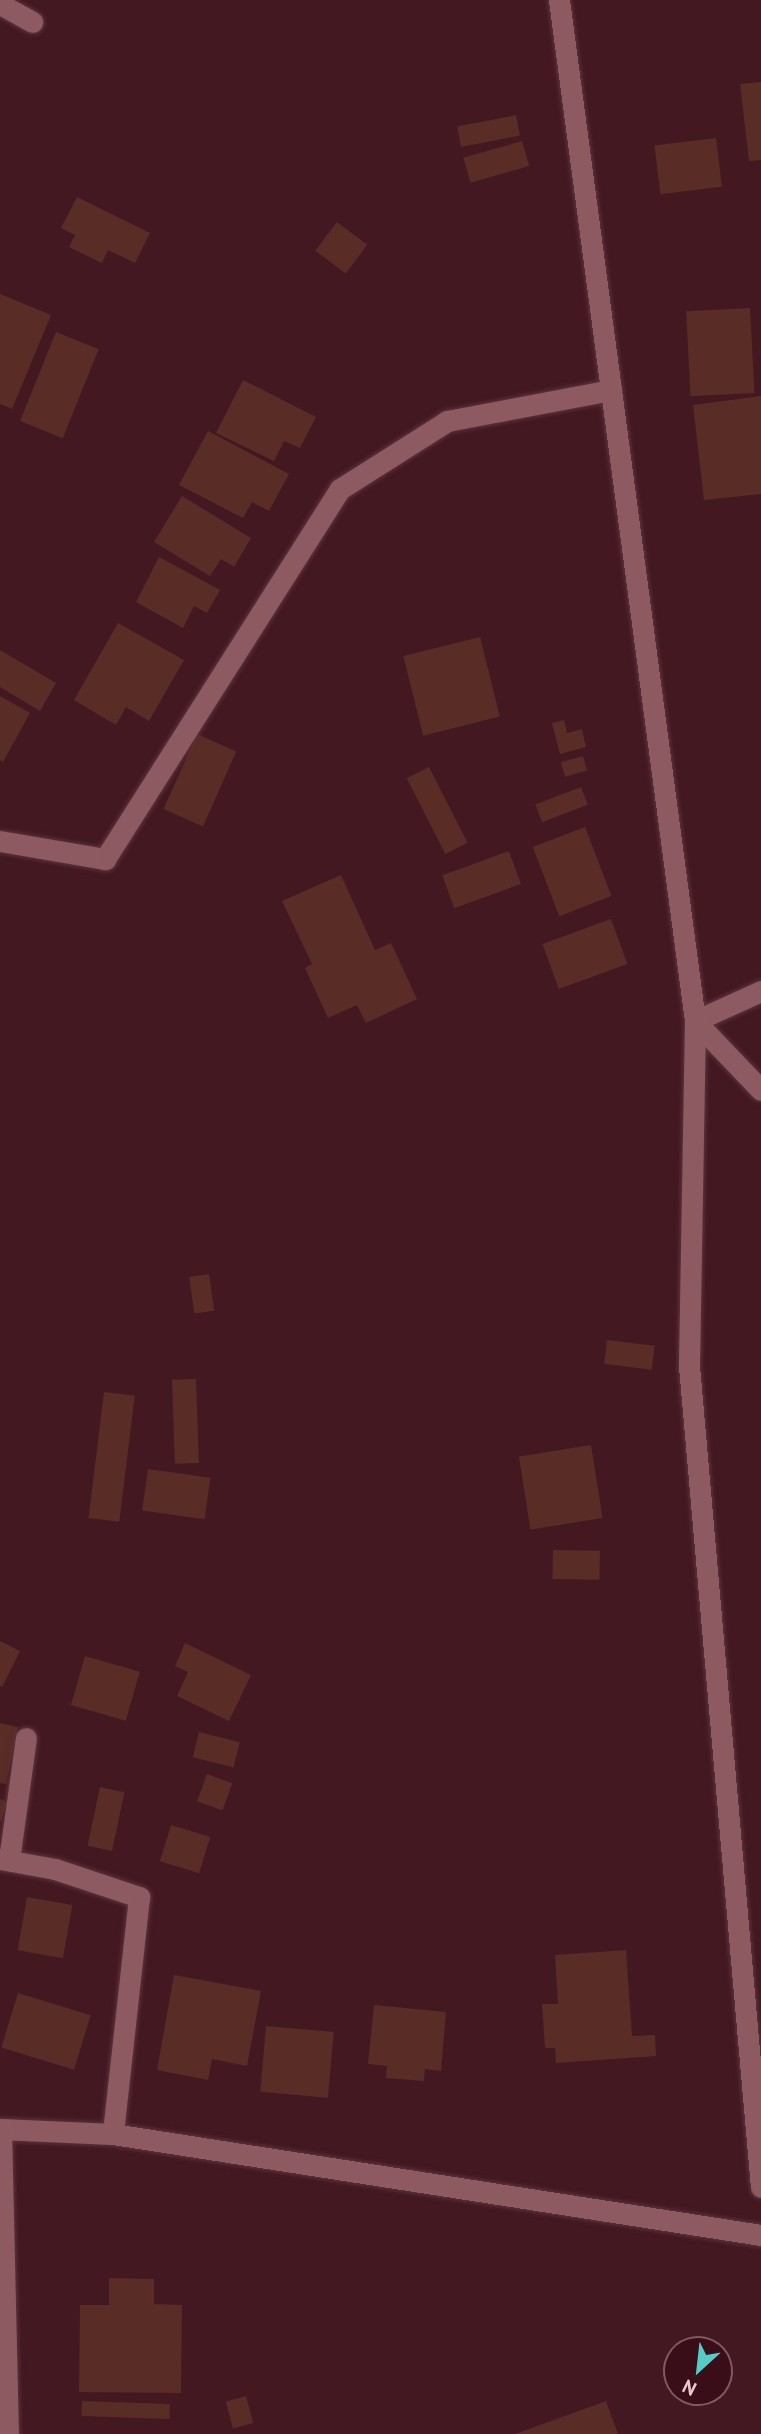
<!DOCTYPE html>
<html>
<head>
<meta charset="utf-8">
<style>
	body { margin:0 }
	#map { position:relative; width:761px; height:2434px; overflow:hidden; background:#441821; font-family:"PT Sans",sans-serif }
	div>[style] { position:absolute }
	.building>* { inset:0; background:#592c25; transform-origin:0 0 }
	.roads { filter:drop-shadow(0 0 2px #5a353d) drop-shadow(0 0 2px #5a353d) }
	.minor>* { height:21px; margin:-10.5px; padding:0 10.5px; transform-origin:10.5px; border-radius:10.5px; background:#8e5a62 }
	span { translate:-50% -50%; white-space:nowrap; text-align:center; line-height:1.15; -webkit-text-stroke:7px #390e18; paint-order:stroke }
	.north { position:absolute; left:663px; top:2336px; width:70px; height:70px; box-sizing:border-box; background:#390e18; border:2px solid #7f5960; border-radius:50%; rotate:207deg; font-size:19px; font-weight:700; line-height:28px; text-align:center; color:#e8cacd }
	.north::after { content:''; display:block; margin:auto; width:24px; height:32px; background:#54cdc6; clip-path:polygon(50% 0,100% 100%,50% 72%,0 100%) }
</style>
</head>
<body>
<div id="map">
	<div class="building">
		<div style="clip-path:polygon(761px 82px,761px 160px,749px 161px,740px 84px)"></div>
		<div style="left:516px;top:115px;width:21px;height:60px;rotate:79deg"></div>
		<div style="left:716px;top:138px;width:49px;height:62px;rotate:83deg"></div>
		<div style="left:522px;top:141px;width:26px;height:61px;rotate:74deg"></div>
		<div style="clip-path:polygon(77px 197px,150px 233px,135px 263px,108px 250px,102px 263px,69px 247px,75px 235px,61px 228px)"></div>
		<div style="left:337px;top:222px;width:38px;height:36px;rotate:37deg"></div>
		<div style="clip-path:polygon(0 294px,51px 315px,12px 409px,0 404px)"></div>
		<div style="left:750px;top:308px;width:85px;height:64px;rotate:87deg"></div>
		<div style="left:56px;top:332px;width:46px;height:96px;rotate:22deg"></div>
		<div style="clip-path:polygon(243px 380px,316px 417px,300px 448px,284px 441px,274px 461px,216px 433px)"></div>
		<div style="clip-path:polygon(761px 396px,761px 494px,704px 500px,693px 405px)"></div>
		<div style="clip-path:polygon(208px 431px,289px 474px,269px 511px,252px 502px,243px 518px,179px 485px)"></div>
		<div style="clip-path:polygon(182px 496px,251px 538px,234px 567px,221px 559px,210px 576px,154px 542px)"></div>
		<div style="clip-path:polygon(159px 557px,220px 590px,207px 613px,194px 606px,183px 628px,136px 602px)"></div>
		<div style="clip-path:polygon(118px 623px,184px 660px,149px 721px,126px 707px,116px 725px,74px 700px)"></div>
		<div style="left:480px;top:637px;width:82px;height:79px;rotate:76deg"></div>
		<div style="clip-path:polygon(0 650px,56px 683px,40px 711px,0 687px)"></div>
		<div style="clip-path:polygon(0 696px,30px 713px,3px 762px,0 760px)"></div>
		<div style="clip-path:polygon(564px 720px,567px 733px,582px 729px,586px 747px,560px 754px,552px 723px)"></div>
		<div style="left:197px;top:734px;width:43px;height:82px;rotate:24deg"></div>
		<div style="left:583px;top:756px;width:15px;height:23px;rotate:74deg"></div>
		<div style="left:429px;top:767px;width:85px;height:25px;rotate:63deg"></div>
		<div style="left:581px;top:787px;width:19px;height:49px;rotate:69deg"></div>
		<div style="left:585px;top:827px;width:74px;height:56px;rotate:69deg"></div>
		<div style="left:509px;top:851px;width:35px;height:71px;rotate:70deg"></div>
		<div style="clip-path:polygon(341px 875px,375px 950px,391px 943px,417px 999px,366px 1023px,357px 1005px,328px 1018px,305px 968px,312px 964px,282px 901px)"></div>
		<div style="left:611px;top:919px;width:48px;height:73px;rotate:70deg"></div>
		<div style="left:209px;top:1274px;width:37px;height:20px;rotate:82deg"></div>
		<div style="left:607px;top:1340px;width:48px;height:24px;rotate:7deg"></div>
		<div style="left:196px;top:1379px;width:84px;height:24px;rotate:88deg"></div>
		<div style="left:104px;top:1392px;width:31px;height:127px;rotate:7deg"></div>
		<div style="left:591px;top:1445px;width:74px;height:73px;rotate:81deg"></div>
		<div style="left:148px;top:1469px;width:63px;height:42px;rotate:8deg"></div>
		<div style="left:553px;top:1550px;width:47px;height:29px;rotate:1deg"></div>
		<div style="clip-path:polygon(0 1641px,20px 1651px,2px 1687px,0 1686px)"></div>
		<div style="clip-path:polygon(185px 1643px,251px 1675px,229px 1721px,177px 1696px,188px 1672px,175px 1666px)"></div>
		<div style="left:85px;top:1656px;width:57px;height:51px;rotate:16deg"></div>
		<div style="clip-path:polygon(0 1723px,18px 1727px,6px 1784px,0 1783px)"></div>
		<div style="left:199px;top:1732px;width:42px;height:26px;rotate:14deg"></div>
		<div style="left:207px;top:1774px;width:27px;height:29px;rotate:20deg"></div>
		<div style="left:100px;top:1787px;width:25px;height:60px;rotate:12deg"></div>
		<div style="clip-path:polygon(0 1799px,7px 1802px,1px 1822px,0 1821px)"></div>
		<div style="left:171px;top:1825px;width:41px;height:38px;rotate:17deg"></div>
		<div style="left:27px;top:1897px;width:46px;height:54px;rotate:10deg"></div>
		<div style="clip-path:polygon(626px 1950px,632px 2036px,655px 2035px,656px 2056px,556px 2063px,555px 2048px,545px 2048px,542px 2004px,558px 2004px,555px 1955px)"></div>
		<div style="clip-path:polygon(174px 1975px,261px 1991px,247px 2066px,212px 2059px,208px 2080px,157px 2070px)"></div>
		<div style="left:18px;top:1993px;width:76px;height:57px;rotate:17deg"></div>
		<div style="clip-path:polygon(374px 2005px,446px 2012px,441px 2071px,425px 2069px,424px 2081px,386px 2078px,387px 2066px,368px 2064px)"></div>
		<div style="left:266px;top:2026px;width:68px;height:66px;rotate:5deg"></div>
		<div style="clip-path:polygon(109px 2278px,154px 2279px,154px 2304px,182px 2305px,181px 2393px,79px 2392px,80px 2305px,109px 2305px)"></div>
		<div style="left:246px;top:2396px;width:28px;height:21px;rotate:75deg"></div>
		<div style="left:82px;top:2401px;width:88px;height:15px;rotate:2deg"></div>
		<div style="clip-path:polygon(606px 2401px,618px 2434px,515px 2434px)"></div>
	</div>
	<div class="roads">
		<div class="minor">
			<div style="left:559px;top:0;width:1030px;rotate:82.41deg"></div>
			<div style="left:695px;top:1021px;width:95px;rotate:46.3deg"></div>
			<div style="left:0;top:4px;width:37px;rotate:29deg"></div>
			<div style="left:0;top:841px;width:107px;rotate:9.7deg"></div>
			<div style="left:105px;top:859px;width:438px;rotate:-57.6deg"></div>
			<div style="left:340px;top:489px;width:127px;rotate:-32.4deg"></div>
			<div style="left:447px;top:421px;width:167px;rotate:-10.7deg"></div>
			<div style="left:761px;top:991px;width:72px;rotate:155.6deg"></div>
			<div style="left:695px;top:1021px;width:345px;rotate:91deg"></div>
			<div style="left:689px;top:1366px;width:824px;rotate:84.99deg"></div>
			<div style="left:0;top:1859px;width:56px;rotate:10.3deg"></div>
			<div style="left:55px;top:1869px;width:89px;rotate:18.4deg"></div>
			<div style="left:139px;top:1897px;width:238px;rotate:96.3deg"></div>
			<div style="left:9px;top:1860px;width:123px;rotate:-82.1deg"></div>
			<div style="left:0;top:2129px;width:113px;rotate:2.5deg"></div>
			<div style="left:113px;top:2134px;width:656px;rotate:8.86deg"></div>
			<div style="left:1px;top:2129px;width:305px;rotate:88.7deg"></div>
		</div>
	</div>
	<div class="north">N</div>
</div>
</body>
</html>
